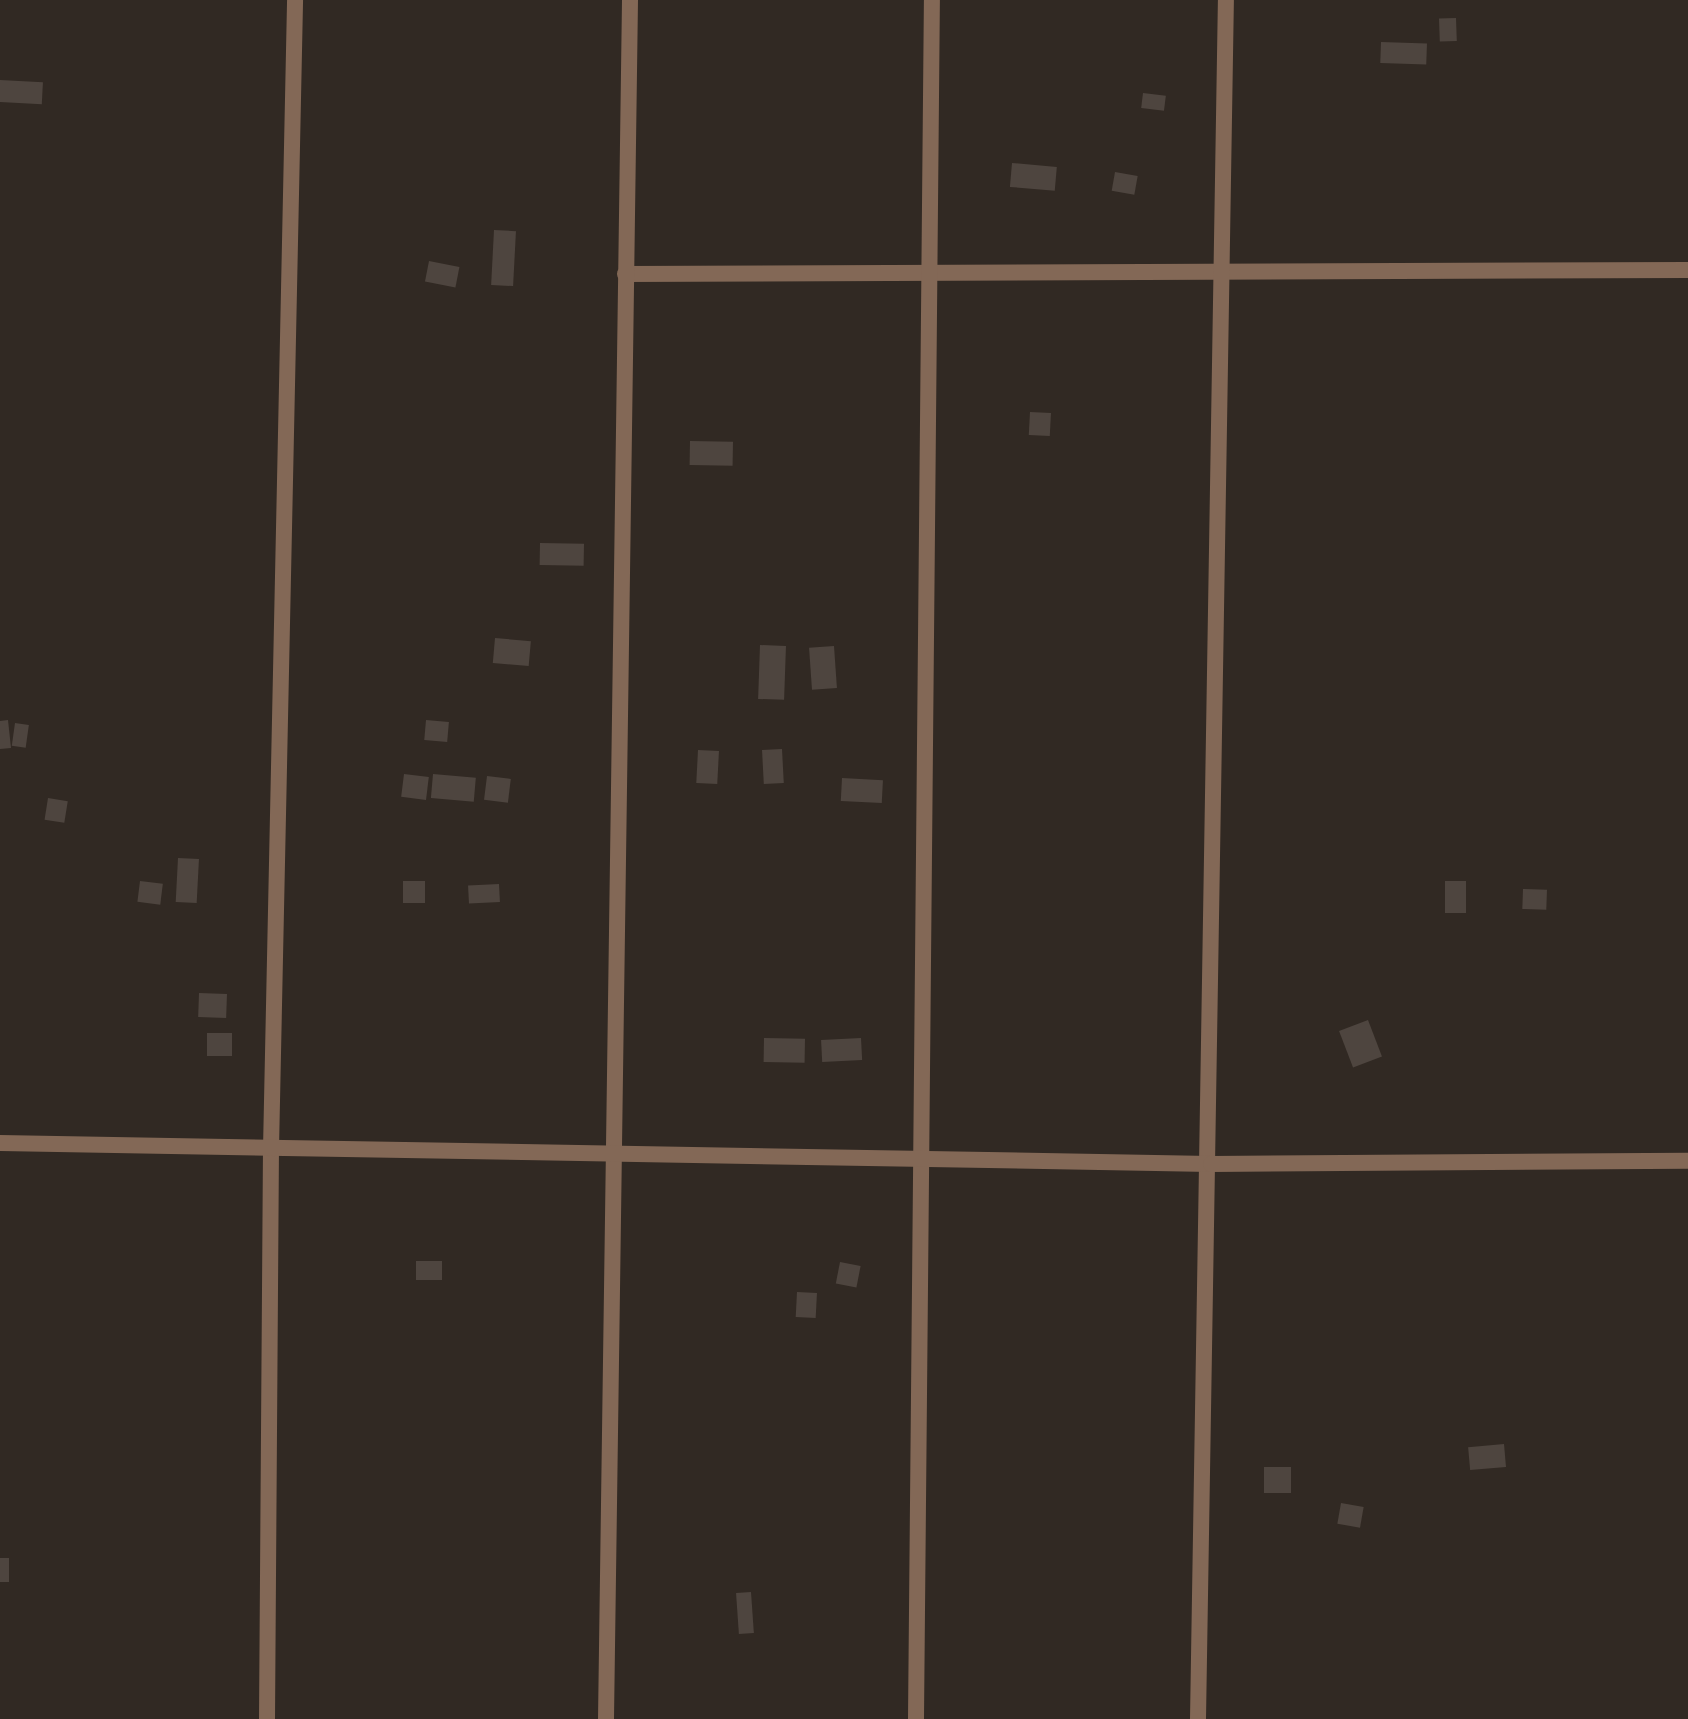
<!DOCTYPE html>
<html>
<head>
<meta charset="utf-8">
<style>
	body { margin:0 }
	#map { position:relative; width:1688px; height:1719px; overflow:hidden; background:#312923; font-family:"Noto Sans",sans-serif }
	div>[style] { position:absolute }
	.building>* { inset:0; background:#4e453f; transform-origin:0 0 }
	.minor>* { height:16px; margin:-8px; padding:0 8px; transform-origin:8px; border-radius:8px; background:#836856 }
	.tertiary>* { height:16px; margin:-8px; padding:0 8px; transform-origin:8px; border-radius:8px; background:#836856 }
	span { translate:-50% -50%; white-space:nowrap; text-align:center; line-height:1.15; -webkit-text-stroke:7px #161210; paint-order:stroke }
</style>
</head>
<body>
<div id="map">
	<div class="building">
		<div style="left:1456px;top:18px;width:23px;height:17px;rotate:88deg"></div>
		<div style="left:1381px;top:42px;width:46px;height:21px;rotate:2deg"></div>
		<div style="left:0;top:80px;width:43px;height:22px;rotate:3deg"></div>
		<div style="left:1143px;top:93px;width:23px;height:15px;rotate:7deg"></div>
		<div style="left:1012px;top:163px;width:45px;height:24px;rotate:5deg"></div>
		<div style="left:1115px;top:172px;width:23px;height:19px;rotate:10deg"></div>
		<div style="left:494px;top:230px;width:22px;height:55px;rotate:3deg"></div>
		<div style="left:429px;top:261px;width:31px;height:21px;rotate:11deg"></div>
		<div style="left:1030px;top:412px;width:21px;height:23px;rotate:3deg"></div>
		<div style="left:690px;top:441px;width:43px;height:24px;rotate:1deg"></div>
		<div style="left:540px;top:543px;width:44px;height:22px;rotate:1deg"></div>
		<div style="left:495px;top:638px;width:36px;height:25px;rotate:5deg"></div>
		<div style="left:760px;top:645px;width:26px;height:54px;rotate:2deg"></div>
		<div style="left:834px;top:646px;width:42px;height:25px;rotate:86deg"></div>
		<div style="clip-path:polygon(8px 720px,11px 748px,0 749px,0 721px)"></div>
		<div style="left:426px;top:720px;width:23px;height:20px;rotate:5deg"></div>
		<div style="left:15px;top:723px;width:14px;height:23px;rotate:8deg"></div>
		<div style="left:782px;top:749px;width:34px;height:20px;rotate:87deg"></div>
		<div style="left:698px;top:750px;width:21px;height:33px;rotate:3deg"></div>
		<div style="left:404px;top:774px;width:25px;height:23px;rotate:7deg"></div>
		<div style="left:433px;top:774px;width:43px;height:24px;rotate:5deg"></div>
		<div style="left:487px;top:776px;width:24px;height:24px;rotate:7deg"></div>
		<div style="left:842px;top:778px;width:41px;height:23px;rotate:3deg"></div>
		<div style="left:48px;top:798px;width:20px;height:22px;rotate:9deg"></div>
		<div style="left:178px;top:858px;width:21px;height:44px;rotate:3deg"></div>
		<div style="left:140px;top:881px;width:23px;height:21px;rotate:7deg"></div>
		<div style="left:403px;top:881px;width:22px;height:22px"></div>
		<div style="left:1445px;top:881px;width:21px;height:32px"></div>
		<div style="left:499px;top:884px;width:18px;height:31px;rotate:87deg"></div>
		<div style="left:1523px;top:889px;width:24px;height:20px;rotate:2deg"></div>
		<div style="left:199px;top:993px;width:28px;height:24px;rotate:2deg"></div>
		<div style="left:1368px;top:1020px;width:39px;height:31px;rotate:69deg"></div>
		<div style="left:207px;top:1033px;width:25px;height:23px"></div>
		<div style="left:764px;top:1038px;width:41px;height:24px;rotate:1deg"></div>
		<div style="left:861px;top:1038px;width:22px;height:40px;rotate:87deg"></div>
		<div style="left:416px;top:1261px;width:26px;height:19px"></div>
		<div style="left:840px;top:1262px;width:21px;height:22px;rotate:11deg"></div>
		<div style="left:797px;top:1292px;width:20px;height:25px;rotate:3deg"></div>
		<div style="left:1504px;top:1444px;width:23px;height:36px;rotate:85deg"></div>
		<div style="left:1291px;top:1467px;width:26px;height:27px;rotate:90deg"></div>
		<div style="left:1341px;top:1503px;width:23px;height:21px;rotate:10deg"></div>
		<div style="left:0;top:1558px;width:9px;height:24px"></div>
		<div style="left:751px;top:1592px;width:41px;height:15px;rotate:86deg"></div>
	</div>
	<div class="minor">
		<div style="left:625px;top:274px;width:1063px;rotate:-0.22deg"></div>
		<div style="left:267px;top:1719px;width:570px;rotate:-89.6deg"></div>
		<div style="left:271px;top:1149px;width:1149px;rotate:-88.8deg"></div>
		<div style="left:606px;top:1719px;width:1719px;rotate:-89.2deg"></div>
		<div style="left:916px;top:1719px;width:1719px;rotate:-89.47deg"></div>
		<div style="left:1198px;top:1719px;width:1719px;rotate:-89.07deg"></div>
	</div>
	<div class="tertiary">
		<div style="left:0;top:1143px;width:1211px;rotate:0.99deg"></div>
		<div style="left:1211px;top:1164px;width:477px;rotate:-0.4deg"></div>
	</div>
</div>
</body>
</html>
